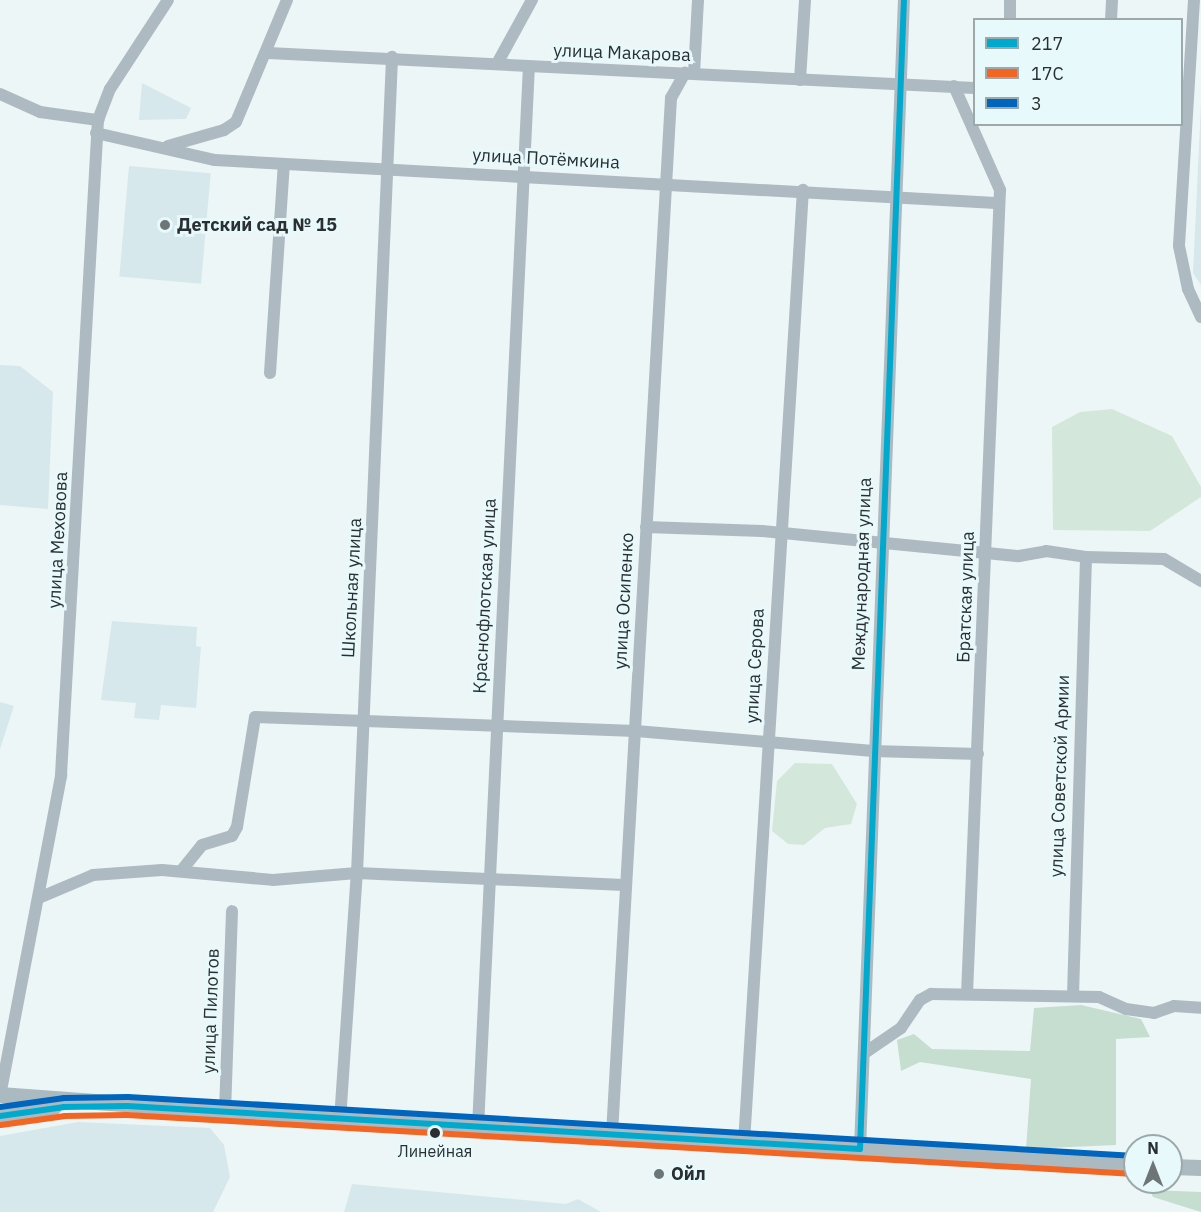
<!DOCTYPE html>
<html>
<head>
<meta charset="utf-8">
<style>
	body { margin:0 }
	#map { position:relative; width:1201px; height:1212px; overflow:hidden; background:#ecf6f7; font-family:"IBM Plex Sans",sans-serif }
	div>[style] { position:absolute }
	.built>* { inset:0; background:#d6e8eb; transform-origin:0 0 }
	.green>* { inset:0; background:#d3e8db }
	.forest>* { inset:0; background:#c6decf }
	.minor>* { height:12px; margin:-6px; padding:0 6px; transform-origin:6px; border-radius:6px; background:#adbac1 }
	.major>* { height:16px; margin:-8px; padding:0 8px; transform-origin:8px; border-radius:8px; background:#abbac1 }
	.bus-1>* { height:6px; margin:-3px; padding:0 3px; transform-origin:3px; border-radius:3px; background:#00a9ce }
	.bus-2>* { height:6px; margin:-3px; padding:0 3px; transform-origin:3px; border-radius:3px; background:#f26522 }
	.bus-3>* { height:6px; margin:-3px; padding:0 3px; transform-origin:3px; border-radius:3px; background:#0065bd }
	.dots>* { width:16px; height:16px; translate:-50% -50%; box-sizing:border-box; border:3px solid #e8f9fc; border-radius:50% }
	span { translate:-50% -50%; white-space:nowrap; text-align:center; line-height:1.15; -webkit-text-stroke:6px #e8f9fc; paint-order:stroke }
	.bus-label { font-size:16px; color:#2a3031 }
	.street-label { font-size:18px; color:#2a3031 }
	.poi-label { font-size:18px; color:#2a3031; font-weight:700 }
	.left { translate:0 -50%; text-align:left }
	.legend { position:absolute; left:973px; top:18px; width:210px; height:108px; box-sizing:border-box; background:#e8f9fc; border:2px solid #9ca9ab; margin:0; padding:8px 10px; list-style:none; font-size:18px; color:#2a3031 }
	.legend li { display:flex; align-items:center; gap:12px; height:30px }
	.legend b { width:30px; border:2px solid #9ca9ab }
	.north { position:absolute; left:1123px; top:1134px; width:60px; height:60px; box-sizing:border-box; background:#e8f9fc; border:2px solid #9ca9ab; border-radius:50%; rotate:0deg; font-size:16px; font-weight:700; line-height:24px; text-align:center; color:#2a3031 }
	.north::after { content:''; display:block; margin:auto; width:21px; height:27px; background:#6e7576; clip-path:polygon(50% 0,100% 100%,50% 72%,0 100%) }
</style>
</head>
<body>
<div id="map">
	<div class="built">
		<div style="clip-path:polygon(142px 83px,191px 108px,186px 119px,139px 120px)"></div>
		<div style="clip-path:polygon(1201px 104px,1201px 285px,1193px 273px)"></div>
		<div style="left:129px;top:166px;width:82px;height:111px;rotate:5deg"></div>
		<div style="clip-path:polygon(0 365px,20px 366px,53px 392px,48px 509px,0 505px)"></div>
		<div style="clip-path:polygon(112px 621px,197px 627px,196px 646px,201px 647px,196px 708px,161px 705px,159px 720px,134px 718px,136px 703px,101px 700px)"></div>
		<div style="clip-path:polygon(0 702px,14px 706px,0 749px)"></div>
		<div style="clip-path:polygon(78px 1122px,210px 1128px,224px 1145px,230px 1177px,213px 1212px,0 1212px,0 1136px)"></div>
		<div style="clip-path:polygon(352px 1184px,566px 1204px,578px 1199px,601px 1212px,344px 1212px)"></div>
	</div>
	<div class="green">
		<div style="clip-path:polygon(1112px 409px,1172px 436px,1201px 487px,1201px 497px,1150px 531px,1053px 530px,1052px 427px,1080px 412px)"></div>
		<div style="clip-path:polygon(795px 763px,832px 764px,857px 804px,851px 824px,825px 828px,804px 845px,788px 844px,772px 831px,777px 781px)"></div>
	</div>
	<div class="forest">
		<div style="clip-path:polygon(1081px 1005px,1141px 1019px,1150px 1037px,1116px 1039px,1116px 1145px,1026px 1149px,1031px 1079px,920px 1062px,901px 1071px,897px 1040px,914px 1034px,932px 1049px,1030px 1051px,1034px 1008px)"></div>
		<div style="clip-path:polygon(1150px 1190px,1201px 1192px,1201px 1212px,1153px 1197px)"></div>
	</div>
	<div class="minor">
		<div style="left:1194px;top:0;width:246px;rotate:93.5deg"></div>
		<div style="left:1179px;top:246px;width:44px;rotate:78.2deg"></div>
		<div style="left:1188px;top:289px;width:31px;rotate:65deg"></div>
		<div style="left:1010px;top:20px;width:20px;rotate:-90deg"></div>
		<div style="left:1111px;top:20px;width:20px;rotate:-87deg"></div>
		<div style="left:268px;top:53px;width:707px;rotate:2.84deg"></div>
		<div style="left:498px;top:62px;width:71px;rotate:-61.3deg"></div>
		<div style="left:694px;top:74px;width:74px;rotate:-86.9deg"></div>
		<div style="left:800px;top:80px;width:80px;rotate:-86.4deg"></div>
		<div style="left:954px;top:86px;width:114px;rotate:66.1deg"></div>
		<div style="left:1000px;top:190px;width:804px;rotate:92.35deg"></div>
		<div style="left:0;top:94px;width:44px;rotate:24.2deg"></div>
		<div style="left:40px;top:112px;width:59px;rotate:7.9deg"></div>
		<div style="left:96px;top:133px;width:122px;rotate:12.8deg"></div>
		<div style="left:215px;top:160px;width:782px;rotate:3.15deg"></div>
		<div style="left:168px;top:146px;width:58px;rotate:-15.9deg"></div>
		<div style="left:224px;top:130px;width:14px;rotate:-34deg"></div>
		<div style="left:236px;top:122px;width:132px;rotate:-67.3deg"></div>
		<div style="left:270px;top:373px;width:209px;rotate:-86.2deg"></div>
		<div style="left:646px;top:527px;width:116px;rotate:2deg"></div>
		<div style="left:762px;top:531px;width:258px;rotate:5.6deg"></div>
		<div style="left:1019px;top:556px;width:27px;rotate:-10deg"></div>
		<div style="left:1046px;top:551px;width:40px;rotate:8.5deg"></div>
		<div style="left:1086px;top:557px;width:78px;rotate:1.5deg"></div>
		<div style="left:1164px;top:559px;width:43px;rotate:30.7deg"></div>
		<div style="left:181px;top:871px;width:33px;rotate:-51deg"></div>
		<div style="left:202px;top:845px;width:31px;rotate:-17deg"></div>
		<div style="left:232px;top:836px;width:10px;rotate:-61deg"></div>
		<div style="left:237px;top:827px;width:111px;rotate:-80.7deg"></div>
		<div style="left:255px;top:717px;width:381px;rotate:2.1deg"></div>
		<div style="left:636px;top:731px;width:238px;rotate:4.8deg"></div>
		<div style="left:873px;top:751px;width:105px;rotate:1.6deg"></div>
		<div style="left:41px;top:897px;width:56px;rotate:-22.9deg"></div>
		<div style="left:93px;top:875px;width:69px;rotate:-4.1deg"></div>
		<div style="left:162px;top:870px;width:111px;rotate:5.1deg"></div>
		<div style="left:273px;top:880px;width:84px;rotate:-4.8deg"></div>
		<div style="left:357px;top:873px;width:267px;rotate:2.6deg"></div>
		<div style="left:1073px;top:996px;width:439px;rotate:-88.3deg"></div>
		<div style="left:866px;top:1052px;width:42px;rotate:-34.4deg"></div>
		<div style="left:901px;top:1028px;width:34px;rotate:-56deg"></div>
		<div style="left:920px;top:1000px;width:13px;rotate:-29deg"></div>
		<div style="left:931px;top:994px;width:168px;rotate:1deg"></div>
		<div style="left:1099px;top:997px;width:30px;rotate:24deg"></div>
		<div style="left:1126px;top:1009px;width:28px;rotate:8deg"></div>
		<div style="left:1154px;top:1013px;width:21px;rotate:-19deg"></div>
		<div style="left:1174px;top:1006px;width:27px;rotate:4deg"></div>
		<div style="left:0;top:1096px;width:327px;rotate:-79.2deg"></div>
		<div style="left:61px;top:775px;width:656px;rotate:-86.77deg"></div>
		<div style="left:98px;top:120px;width:33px;rotate:-69deg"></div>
		<div style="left:110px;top:89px;width:106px;rotate:-56.9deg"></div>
		<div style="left:225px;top:1112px;width:201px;rotate:-88deg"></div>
		<div style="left:340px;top:1120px;width:248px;rotate:-86.1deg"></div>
		<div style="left:357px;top:873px;width:817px;rotate:-87.54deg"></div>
		<div style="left:478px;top:1127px;width:1061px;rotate:-87.25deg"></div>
		<div style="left:612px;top:1134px;width:1038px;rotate:-86.74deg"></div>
		<div style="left:671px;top:98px;width:29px;rotate:-61deg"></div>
		<div style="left:744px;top:1143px;width:955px;rotate:-86.46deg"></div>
		<div style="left:860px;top:1149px;width:1150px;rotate:-87.81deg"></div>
	</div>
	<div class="major">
		<div style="left:0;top:1095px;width:341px;rotate:4.2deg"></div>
		<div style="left:340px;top:1120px;width:796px;rotate:3.24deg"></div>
		<div style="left:0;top:1116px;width:55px;rotate:-9.5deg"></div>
		<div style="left:1171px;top:1167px;width:30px;rotate:2deg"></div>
	</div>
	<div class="bus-1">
		<div style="left:0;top:1116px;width:65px;rotate:-8deg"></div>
		<div style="left:64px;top:1107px;width:63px;rotate:-0.9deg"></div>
		<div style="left:127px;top:1106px;width:734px;rotate:3.36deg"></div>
		<div style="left:860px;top:1149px;width:1150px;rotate:-87.81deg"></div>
	</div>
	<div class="bus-2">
		<div style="left:1px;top:1125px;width:65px;rotate:-8deg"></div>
		<div style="left:65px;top:1116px;width:62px;rotate:-0.9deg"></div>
		<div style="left:127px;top:1115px;width:1009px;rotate:3.35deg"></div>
	</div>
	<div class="bus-3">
		<div style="left:0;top:1107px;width:65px;rotate:-8deg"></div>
		<div style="left:64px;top:1098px;width:64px;rotate:-0.9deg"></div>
		<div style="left:128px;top:1097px;width:1009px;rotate:3.35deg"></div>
	</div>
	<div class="dots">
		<div style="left:165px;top:225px;background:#6e7576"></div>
		<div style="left:435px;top:1133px;background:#2a3031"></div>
		<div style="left:659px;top:1174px;background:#6e7576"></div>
	</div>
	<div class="bus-label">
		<span style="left:435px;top:1151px">Линейная</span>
	</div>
	<div class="street-label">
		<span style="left:622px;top:53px;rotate:2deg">улица Макарова</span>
		<span style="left:546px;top:159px;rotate:3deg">улица Потёмкина</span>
		<span style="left:58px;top:540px;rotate:-87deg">улица Меховова</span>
		<span style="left:862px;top:574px;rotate:-88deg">Международная улица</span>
		<span style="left:352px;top:588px;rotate:-87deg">Школьная улица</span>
		<span style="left:485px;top:596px;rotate:-87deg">Краснофлотская улица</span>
		<span style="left:966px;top:597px;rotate:-88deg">Братская улица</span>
		<span style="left:624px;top:601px;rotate:-87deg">улица Осипенко</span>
		<span style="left:755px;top:666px;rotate:-87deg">улица Серова</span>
		<span style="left:1060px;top:776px;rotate:-88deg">улица Советской Армии</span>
		<span style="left:211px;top:1011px;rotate:-88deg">улица Пилотов</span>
	</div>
	<div class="poi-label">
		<span class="left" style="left:177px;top:225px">Детский сад № 15</span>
		<span class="left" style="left:671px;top:1174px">Ойл</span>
	</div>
	<ul class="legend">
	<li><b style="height:8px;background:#00a9ce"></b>217</li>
	<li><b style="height:8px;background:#f26522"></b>17С</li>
	<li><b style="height:8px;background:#0065bd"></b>3</li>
	</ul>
	<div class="north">N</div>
</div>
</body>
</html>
